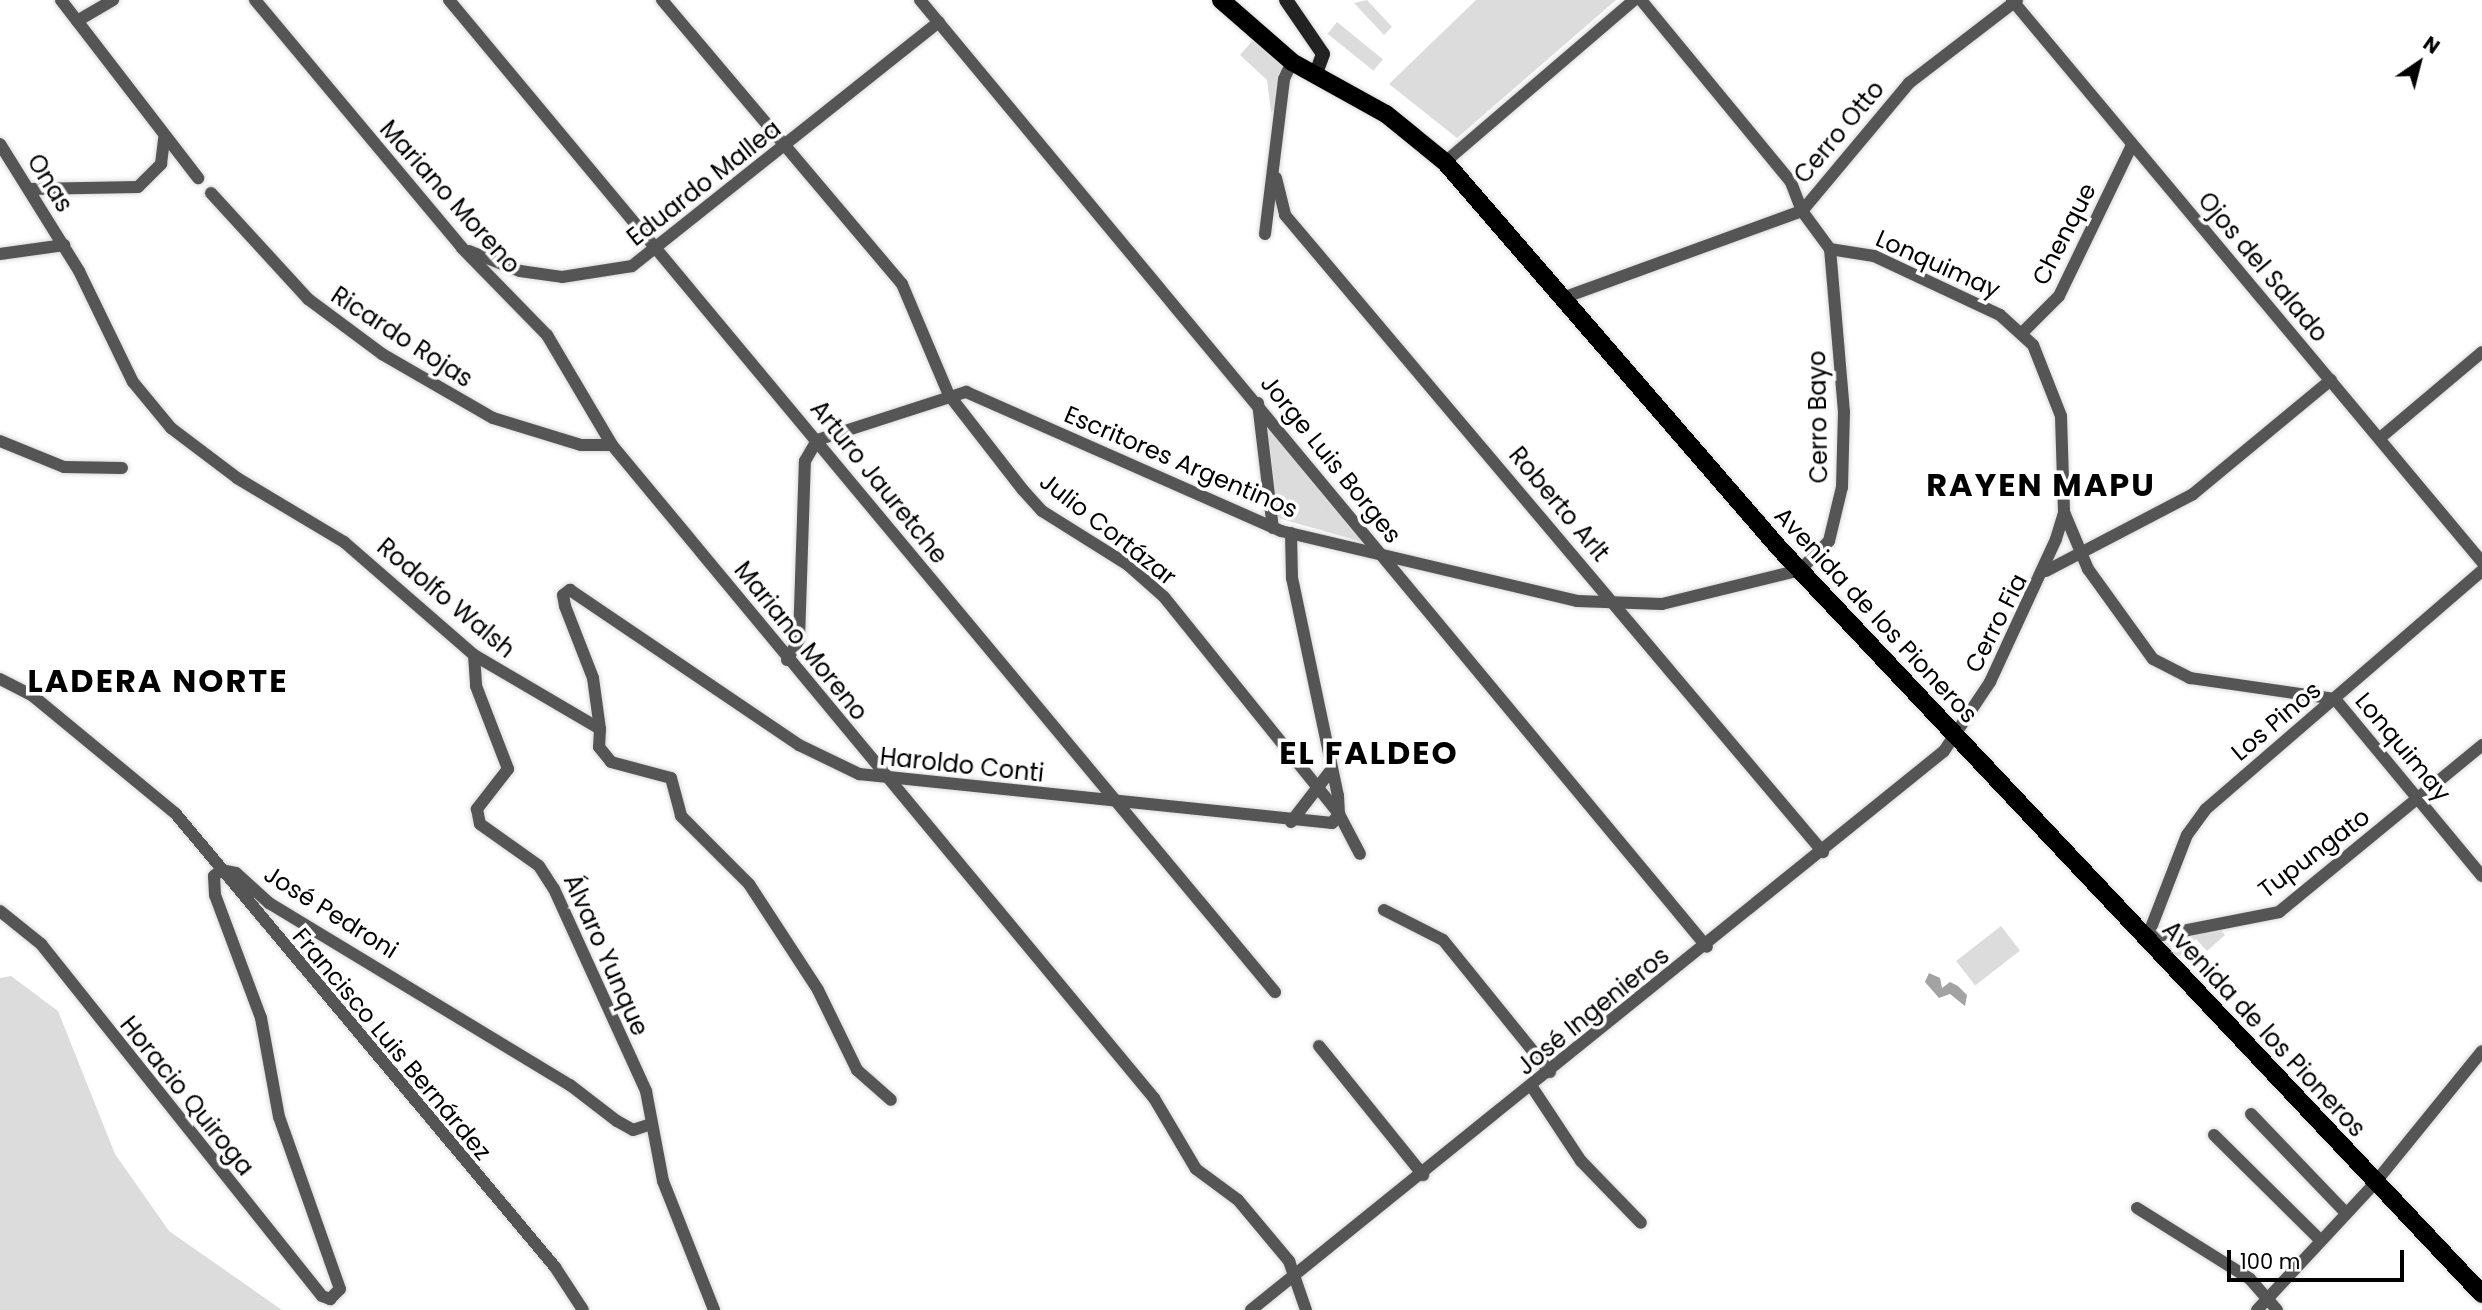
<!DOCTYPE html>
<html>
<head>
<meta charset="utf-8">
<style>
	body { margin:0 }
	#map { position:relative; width:2482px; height:1310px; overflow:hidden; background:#fff; font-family:Poppins,sans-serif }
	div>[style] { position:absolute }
	.green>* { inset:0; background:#dcdcdc; transform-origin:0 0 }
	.water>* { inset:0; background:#a3a3a3 }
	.roads { filter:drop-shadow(0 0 2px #dbdbdb) drop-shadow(0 0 2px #dbdbdb) }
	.minor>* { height:12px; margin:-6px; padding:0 6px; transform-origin:6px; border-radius:6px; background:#555 }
	.secondary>* { height:14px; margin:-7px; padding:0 7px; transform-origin:7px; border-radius:7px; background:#222 }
	.primary>* { height:18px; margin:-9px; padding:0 9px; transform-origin:9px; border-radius:9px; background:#000 }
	span { translate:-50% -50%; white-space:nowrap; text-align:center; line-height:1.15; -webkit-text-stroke:7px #fff; paint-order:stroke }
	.street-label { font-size:24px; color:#000 }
	.district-label { font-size:32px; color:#000; font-weight:700; letter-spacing:2px }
	.north { position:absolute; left:2384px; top:28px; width:70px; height:70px; -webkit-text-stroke:5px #fff; paint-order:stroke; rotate:35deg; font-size:19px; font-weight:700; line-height:28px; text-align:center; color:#000 }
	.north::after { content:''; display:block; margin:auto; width:24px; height:32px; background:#000; clip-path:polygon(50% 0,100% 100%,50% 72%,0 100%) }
	.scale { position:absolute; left:2227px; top:1250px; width:177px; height:32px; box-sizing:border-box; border:4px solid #000; border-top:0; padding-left:9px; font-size:21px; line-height:24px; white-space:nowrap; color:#000; -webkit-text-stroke:5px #fff; paint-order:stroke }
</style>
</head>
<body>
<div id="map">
	<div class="green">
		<div style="clip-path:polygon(1367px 0,1392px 27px,1384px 35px,1354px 3px)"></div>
		<div style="clip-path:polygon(1476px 0,1616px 0,1457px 138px,1389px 84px)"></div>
		<div style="left:1337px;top:22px;width:59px;height:15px;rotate:39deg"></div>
		<div style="clip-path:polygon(1253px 40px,1287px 65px,1279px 108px,1271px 112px,1267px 80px,1240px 55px)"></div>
		<div style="clip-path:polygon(1267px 421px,1370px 544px,1278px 518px)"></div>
		<div style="left:2001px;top:926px;width:31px;height:57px;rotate:52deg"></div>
		<div style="clip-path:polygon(2219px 928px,2225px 935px,2207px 951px,2196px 939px,2184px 950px,2188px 955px,2171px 956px,2162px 943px)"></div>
		<div style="clip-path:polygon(11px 976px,58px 1011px,115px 1154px,169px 1231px,282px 1310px,0 1310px,0 978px)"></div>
	</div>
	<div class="water">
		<div style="clip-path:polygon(1929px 973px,1940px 978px,1942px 988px,1950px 982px,1958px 986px,1967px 995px,1965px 1006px,1950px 994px,1939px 998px,1925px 982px)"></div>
	</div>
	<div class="roads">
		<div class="minor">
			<div style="left:61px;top:0;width:225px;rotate:52.4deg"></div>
			<div style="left:255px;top:0;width:323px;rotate:50.1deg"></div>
			<div style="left:462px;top:248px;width:122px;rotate:45.7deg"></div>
			<div style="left:547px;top:335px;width:128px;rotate:59.4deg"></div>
			<div style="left:612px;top:445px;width:849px;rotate:50.31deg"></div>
			<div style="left:1154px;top:1098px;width:82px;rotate:59.4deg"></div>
			<div style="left:1196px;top:1169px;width:52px;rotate:36.4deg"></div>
			<div style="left:1238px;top:1200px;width:80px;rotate:50.1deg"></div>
			<div style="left:1289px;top:1261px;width:52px;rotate:70.9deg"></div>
			<div style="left:449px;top:0;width:1291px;rotate:50.22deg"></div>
			<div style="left:662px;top:0;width:372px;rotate:49.8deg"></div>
			<div style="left:902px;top:284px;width:121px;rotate:67.1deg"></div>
			<div style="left:949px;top:395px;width:120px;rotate:52.1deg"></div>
			<div style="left:1023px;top:490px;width:28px;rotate:48deg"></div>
			<div style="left:1042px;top:511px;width:102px;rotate:32.1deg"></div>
			<div style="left:1128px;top:565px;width:48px;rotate:41.6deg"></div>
			<div style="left:1164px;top:597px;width:279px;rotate:51.1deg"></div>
			<div style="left:1339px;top:814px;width:45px;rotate:62.3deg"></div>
			<div style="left:920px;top:0;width:1231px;rotate:50.27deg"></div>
			<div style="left:2012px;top:0;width:733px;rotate:50.09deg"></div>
			<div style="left:77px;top:21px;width:42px;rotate:-30.3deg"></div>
			<div style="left:0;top:144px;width:150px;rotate:58.1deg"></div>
			<div style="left:79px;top:271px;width:123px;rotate:64.1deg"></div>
			<div style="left:133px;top:382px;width:60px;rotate:50.4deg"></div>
			<div style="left:171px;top:428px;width:83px;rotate:37.1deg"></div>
			<div style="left:237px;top:478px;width:125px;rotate:30.9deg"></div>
			<div style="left:344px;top:542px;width:172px;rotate:41deg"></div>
			<div style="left:474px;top:655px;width:146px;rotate:30.4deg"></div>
			<div style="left:600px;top:729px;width:18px;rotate:93deg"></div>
			<div style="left:599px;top:747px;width:19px;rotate:51deg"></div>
			<div style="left:611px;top:762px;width:62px;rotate:14.9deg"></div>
			<div style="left:671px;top:778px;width:39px;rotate:75deg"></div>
			<div style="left:681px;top:816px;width:96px;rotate:45deg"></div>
			<div style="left:749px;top:884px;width:126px;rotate:56.9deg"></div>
			<div style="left:818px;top:990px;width:89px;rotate:64deg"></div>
			<div style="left:857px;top:1070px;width:45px;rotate:41.4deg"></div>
			<div style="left:1445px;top:162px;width:249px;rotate:-40.6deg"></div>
			<div style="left:1276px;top:178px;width:38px;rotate:76deg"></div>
			<div style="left:1285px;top:215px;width:834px;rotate:49.82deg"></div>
			<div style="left:30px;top:189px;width:108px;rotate:-1.1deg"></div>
			<div style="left:138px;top:187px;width:33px;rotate:-45deg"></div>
			<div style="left:161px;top:164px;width:26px;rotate:-83deg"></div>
			<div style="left:211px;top:193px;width:144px;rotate:47.5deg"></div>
			<div style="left:308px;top:299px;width:92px;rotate:36.6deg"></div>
			<div style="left:382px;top:354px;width:128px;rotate:30deg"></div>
			<div style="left:493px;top:418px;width:92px;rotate:17.1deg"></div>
			<div style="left:581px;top:445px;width:31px"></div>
			<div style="left:1265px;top:234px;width:156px;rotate:-83deg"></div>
			<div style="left:1284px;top:79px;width:19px;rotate:-65deg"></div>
			<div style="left:469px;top:251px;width:55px;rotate:21.4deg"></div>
			<div style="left:520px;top:271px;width:42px;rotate:8.1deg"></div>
			<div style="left:562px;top:277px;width:71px;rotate:-8.9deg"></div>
			<div style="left:632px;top:266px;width:392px;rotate:-38.5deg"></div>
			<div style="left:0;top:254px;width:65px;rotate:-8deg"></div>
			<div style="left:1560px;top:299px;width:258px;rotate:-20deg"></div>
			<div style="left:1802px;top:211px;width:167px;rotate:-50.1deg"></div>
			<div style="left:1909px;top:83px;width:136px;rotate:-37.5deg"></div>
			<div style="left:2022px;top:333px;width:52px;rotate:-45deg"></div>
			<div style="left:2059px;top:296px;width:168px;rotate:-64.2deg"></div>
			<div style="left:1258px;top:403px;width:126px;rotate:83.2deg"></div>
			<div style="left:2380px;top:438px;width:133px;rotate:-40.1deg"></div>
			<div style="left:0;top:441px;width:69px;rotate:22.1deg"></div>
			<div style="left:64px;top:467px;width:58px;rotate:1deg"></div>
			<div style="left:2064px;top:512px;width:62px;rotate:67.2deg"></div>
			<div style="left:2088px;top:569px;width:111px;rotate:54.2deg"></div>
			<div style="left:2153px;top:659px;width:42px;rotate:27.2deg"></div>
			<div style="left:2190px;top:678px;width:147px;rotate:8.2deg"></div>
			<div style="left:2335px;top:699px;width:230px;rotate:50.3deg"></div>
			<div style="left:2046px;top:571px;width:166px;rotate:-27.6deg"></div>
			<div style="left:2193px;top:494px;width:179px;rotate:-39.6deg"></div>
			<div style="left:474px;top:655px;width:31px;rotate:86deg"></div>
			<div style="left:476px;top:686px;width:89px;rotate:68.9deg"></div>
			<div style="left:508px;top:769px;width:51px;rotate:127.8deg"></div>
			<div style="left:477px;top:809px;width:15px;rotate:79deg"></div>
			<div style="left:480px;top:824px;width:72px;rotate:35.4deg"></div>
			<div style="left:539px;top:866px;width:27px;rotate:57deg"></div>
			<div style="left:554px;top:889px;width:222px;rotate:65.5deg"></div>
			<div style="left:646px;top:1091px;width:92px;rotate:79.3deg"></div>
			<div style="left:663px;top:1181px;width:139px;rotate:68.4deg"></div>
			<div style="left:787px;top:660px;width:24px;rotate:-60deg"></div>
			<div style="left:799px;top:639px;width:178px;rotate:-88.1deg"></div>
			<div style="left:805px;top:461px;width:24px;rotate:-60deg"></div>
			<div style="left:817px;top:440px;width:157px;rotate:-17.9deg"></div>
			<div style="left:966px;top:392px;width:344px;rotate:23.8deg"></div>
			<div style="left:1281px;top:531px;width:304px;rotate:13.3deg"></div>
			<div style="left:1577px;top:601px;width:85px;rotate:2deg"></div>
			<div style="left:1662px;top:604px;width:142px;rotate:-13.8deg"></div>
			<div style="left:1800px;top:570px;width:41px;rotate:-45deg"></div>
			<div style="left:1829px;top:541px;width:56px;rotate:-76.5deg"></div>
			<div style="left:1842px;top:487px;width:75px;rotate:-88.5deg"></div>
			<div style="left:1844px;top:412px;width:164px;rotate:-94.9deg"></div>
			<div style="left:0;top:679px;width:37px;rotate:27deg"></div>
			<div style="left:33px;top:696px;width:184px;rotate:39.5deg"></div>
			<div style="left:175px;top:813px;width:592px;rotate:50.07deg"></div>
			<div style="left:555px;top:1267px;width:51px;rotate:56.9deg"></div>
			<div style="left:600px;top:729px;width:51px;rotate:-97.8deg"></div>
			<div style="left:593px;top:678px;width:77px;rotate:-111.3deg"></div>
			<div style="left:565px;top:606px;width:11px;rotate:-100deg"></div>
			<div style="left:563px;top:595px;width:9px;rotate:-36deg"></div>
			<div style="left:570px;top:590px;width:277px;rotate:34.1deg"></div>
			<div style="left:799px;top:745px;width:67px;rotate:25.8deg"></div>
			<div style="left:859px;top:774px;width:476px;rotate:5.9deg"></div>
			<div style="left:1332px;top:823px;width:11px;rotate:-52deg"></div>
			<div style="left:1339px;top:814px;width:18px;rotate:-93deg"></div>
			<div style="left:1338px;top:796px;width:223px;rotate:-101.9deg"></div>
			<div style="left:1292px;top:578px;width:45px;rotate:-91.3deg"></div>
			<div style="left:1291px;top:822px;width:67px;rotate:-52.3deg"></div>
			<div style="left:1384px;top:910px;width:66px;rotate:27deg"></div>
			<div style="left:1443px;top:940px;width:170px;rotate:51deg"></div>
			<div style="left:0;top:911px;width:53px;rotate:38.8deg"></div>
			<div style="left:41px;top:944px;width:450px;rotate:51.4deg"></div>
			<div style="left:322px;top:1296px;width:9px;rotate:21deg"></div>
			<div style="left:330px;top:1299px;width:14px;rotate:-45deg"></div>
			<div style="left:340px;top:1289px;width:182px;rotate:-109.5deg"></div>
			<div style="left:279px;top:1117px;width:101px;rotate:-100.3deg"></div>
			<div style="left:261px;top:1018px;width:131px;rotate:-110.5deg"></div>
			<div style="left:215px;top:895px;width:19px;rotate:-93deg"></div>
			<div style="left:214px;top:876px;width:9px;rotate:-41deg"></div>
			<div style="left:221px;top:870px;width:15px;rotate:11deg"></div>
			<div style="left:236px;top:873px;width:45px;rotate:42.3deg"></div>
			<div style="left:269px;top:903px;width:352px;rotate:31.2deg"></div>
			<div style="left:570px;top:1085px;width:59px;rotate:37.5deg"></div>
			<div style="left:617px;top:1121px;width:18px;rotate:29deg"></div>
			<div style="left:633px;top:1130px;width:20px;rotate:-18deg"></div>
			<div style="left:2147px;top:938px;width:110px;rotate:-68.8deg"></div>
			<div style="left:2187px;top:835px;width:32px;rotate:-54deg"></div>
			<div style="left:2206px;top:809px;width:364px;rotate:-40.8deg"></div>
			<div style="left:2147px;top:938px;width:135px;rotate:-11.1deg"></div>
			<div style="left:2279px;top:912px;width:263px;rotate:-39.4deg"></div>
			<div style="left:1319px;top:1046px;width:166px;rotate:51.1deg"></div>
			<div style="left:1532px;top:1087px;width:89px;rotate:56.5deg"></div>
			<div style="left:1581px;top:1161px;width:86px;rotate:45.9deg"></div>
			<div style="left:2251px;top:1114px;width:137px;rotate:46.2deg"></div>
			<div style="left:2214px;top:1135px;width:149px;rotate:44.7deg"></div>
			<div style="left:2137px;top:1208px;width:133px;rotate:32.1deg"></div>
			<div style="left:2250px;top:1279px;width:41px;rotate:48.9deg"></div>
			<div style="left:1251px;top:1310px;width:890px;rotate:-38.89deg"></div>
			<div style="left:1944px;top:751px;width:83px;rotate:-56.3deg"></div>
			<div style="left:1990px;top:682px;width:157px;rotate:-65.2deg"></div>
			<div style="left:2056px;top:539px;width:28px;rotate:-73deg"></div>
			<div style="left:2064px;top:512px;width:96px;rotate:-91.8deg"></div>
			<div style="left:2061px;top:416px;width:76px;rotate:-111.5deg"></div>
			<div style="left:2033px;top:345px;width:45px;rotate:-137.7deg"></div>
			<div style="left:2000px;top:315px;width:139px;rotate:-154.9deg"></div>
			<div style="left:1874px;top:256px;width:45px;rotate:-171deg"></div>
			<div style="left:1830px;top:249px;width:47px;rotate:-126.4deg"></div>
			<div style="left:1802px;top:211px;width:31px;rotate:-111deg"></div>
			<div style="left:1791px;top:182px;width:236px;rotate:-129.5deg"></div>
			<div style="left:2257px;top:1310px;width:172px;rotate:-47.1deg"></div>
			<div style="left:2374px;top:1184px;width:171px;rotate:-50.9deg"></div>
		</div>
		<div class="secondary">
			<div style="left:1286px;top:0;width:65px;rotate:55.6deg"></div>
			<div style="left:1323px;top:54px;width:23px;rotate:110deg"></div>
		</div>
		<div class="primary">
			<div style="left:1221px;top:0;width:94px;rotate:41.1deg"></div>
			<div style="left:1292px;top:62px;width:107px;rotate:29deg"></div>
			<div style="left:1386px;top:114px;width:76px;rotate:39.1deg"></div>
			<div style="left:1445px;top:162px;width:510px;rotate:49.13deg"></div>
			<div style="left:1779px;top:548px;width:1025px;rotate:46.7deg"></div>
		</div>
	</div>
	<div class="street-label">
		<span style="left:1839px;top:132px;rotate:-50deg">Cerro Otto</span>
		<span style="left:50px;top:183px;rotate:58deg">Onas</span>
		<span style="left:704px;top:183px;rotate:-38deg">Eduardo Mallea</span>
		<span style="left:450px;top:197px;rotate:48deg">Mariano Moreno</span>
		<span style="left:2064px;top:234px;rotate:-63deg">Chenque</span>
		<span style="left:1938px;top:264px;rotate:24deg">Lonquimay</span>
		<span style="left:2263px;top:267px;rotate:50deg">Ojos del Salado</span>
		<span style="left:402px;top:337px;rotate:33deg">Ricardo Rojas</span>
		<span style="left:1818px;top:417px;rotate:-91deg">Cerro Bayo</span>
		<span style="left:1331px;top:459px;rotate:51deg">Jorge Luis Borges</span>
		<span style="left:1181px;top:462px;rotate:23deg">Escritores Argentinos</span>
		<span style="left:879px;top:482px;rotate:51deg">Arturo Jauretche</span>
		<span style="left:1559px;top:504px;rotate:50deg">Roberto Arlt</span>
		<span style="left:1108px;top:529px;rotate:38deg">Julio Cortázar</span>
		<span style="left:446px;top:598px;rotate:40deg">Rodolfo Walsh</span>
		<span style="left:1876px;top:615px;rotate:47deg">Avenida de los Pioneros</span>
		<span style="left:1996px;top:623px;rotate:-63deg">Cerro Fia</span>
		<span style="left:801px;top:641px;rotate:51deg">Mariano Moreno</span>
		<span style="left:2276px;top:721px;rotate:-40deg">Los Pinos</span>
		<span style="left:2403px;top:747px;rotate:50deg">Lonquimay</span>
		<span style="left:962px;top:765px;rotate:6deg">Haroldo Conti</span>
		<span style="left:2314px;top:853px;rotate:-37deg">Tupungato</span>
		<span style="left:331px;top:912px;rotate:32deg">José Pedroni</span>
		<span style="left:606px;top:955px;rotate:66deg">Álvaro Yunque</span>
		<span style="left:1593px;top:1011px;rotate:-39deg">José Ingenieros</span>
		<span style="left:2264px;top:1029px;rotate:47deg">Avenida de los Pioneros</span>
		<span style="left:392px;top:1044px;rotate:50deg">Francisco Luis Bernárdez</span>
		<span style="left:187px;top:1096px;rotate:51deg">Horacio Quiroga</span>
	</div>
	<div class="district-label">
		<span style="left:2041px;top:485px">RAYEN MAPU</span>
		<span style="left:158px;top:681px">LADERA NORTE</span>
		<span style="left:1369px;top:753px">EL FALDEO</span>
	</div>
	<div class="north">N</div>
	<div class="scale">100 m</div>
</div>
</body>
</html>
